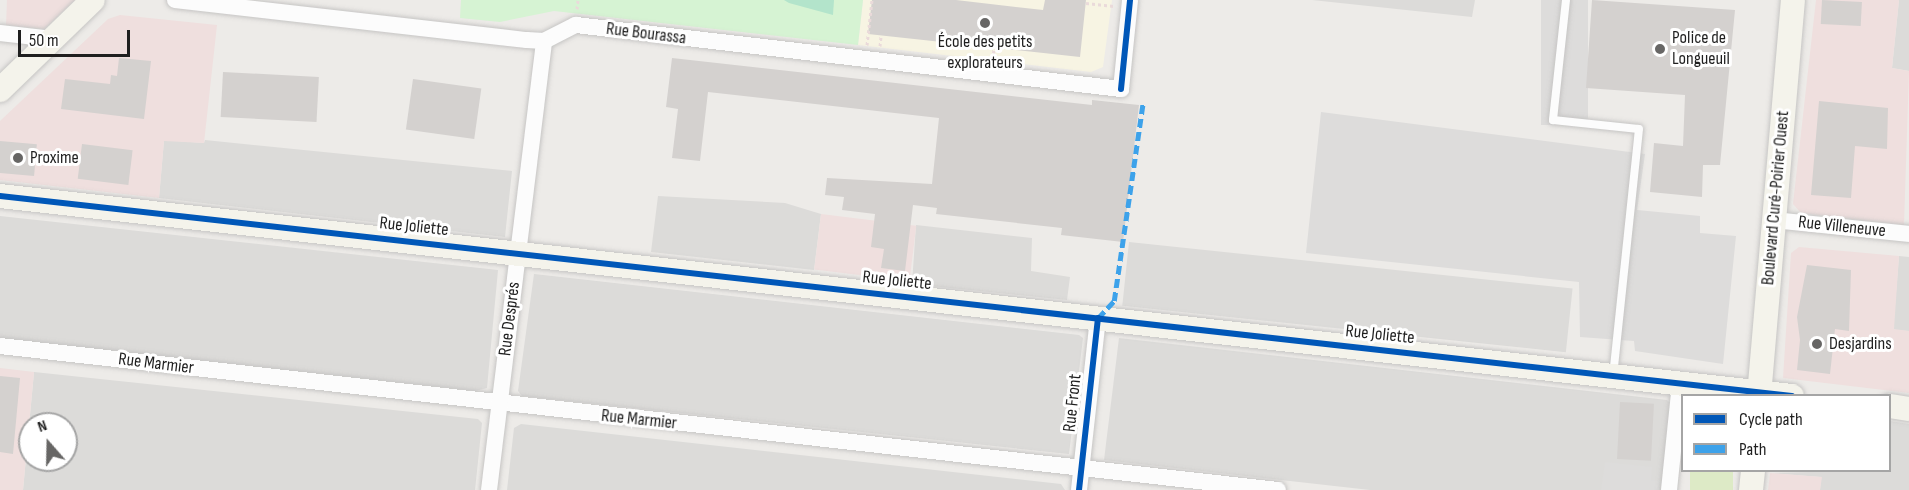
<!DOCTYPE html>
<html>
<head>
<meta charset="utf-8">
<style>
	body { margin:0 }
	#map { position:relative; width:1909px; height:490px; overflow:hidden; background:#edebe8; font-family:"Sofia Sans Condensed",sans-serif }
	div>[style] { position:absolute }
	.residential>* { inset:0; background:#dcdbd9; transform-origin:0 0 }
	.commercial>* { inset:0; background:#efdfde; transform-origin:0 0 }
	.education>* { inset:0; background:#f7f4e3 }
	.grass>* { inset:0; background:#ddeac6; transform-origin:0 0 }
	.park>* { inset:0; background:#d6f3d3 }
	.pitch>* { inset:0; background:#b3e4cb }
	.parking>* { inset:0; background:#dddcdb; transform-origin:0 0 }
	.building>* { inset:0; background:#d4d1cf; transform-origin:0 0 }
	.path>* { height:3px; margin-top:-1.5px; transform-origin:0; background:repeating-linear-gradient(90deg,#eadada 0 3px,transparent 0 6px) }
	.roads { filter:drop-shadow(0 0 2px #c6c5c4) drop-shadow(0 0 2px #c6c5c4) }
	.lane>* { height:8px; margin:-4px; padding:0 4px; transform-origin:4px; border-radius:4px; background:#fcfcfc }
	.street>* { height:16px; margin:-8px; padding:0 8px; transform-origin:8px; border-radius:8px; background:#fcfcfc }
	.secondary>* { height:24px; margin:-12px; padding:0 12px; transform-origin:12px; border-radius:12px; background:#f4f3eb }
	.quiet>* { height:4.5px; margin-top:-2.25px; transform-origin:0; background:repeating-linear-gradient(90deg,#3da2ea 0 9px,transparent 0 13.5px) }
	.cycleway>* { height:6px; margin:-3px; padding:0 3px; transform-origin:3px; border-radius:3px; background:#0057b8 }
	.dots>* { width:16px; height:16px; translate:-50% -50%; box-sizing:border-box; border:3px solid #fff; border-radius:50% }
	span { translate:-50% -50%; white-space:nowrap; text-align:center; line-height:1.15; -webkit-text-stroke:6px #fff; paint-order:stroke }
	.street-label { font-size:18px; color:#1f1f1f }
	.poi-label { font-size:18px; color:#1f1f1f }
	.left { translate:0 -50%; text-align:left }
	.legend { position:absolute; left:1681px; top:394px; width:210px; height:78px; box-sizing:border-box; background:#fff; border:2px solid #a5a5a5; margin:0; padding:8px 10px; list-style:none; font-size:18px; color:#1f1f1f }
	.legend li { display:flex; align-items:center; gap:12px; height:30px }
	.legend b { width:30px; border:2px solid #a5a5a5 }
	.north { position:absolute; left:18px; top:412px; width:60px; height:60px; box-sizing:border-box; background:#fff; border:2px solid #a5a5a5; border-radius:50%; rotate:340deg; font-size:16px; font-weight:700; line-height:24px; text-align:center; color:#1f1f1f }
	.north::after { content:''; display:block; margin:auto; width:21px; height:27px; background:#676665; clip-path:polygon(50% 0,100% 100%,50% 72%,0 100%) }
	.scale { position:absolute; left:18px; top:30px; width:112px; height:27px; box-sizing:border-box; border:3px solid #1f1f1f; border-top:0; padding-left:8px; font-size:18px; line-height:21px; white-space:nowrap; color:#1f1f1f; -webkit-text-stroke:4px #fff; paint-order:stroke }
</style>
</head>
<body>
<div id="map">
	<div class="residential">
		<div style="clip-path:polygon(1312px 0,1475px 0,1472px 17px)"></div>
		<div style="clip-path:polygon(1899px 0,1909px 0,1909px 71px,1892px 68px)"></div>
		<div style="clip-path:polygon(164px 140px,204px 143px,205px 140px,512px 171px,505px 237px,159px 198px)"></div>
		<div style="clip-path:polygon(658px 196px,785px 203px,821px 214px,814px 270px,651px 252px)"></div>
		<div style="clip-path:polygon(0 216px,498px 270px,487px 388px,475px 391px,0 339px)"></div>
		<div style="clip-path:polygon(916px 225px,1032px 238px,1031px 271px,1070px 277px,1067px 300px,912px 284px)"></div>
		<div style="left:1129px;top:242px;width:446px;height:64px;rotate:6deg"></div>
		<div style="clip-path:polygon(1899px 256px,1909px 257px,1909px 331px,1893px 330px)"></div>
		<div style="clip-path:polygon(534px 274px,1079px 335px,1083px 338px,1069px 454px,522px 396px,518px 391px)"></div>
		<div style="clip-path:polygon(1119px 338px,1667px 400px,1671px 404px,1661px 490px,1370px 490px,1104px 460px)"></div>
		<div style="clip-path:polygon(evenodd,34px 372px,478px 419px,482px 423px,475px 490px,23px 490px,34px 372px,30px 424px,66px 424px,66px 460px,30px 460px,30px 424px)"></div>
		<div style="clip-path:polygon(1890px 421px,1909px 424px,1909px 490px,1820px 490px,1821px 477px,1770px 473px,1890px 470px)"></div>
		<div style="clip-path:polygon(521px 424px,1061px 484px,1065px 490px,507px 490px,514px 428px)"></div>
	</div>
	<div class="commercial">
		<div style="clip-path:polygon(7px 0,75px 0,44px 29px,6px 25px)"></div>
		<div style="clip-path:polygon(1816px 0,1899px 0,1892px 68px,1909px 71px,1904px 225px,1801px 213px,1793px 204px)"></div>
		<div style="clip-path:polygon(120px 15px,217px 25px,204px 143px,164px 141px,159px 198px,0 180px,0 121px,108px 19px)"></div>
		<div style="left:821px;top:214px;width:96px;height:56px;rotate:7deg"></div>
		<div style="clip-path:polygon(1799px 247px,1899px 256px,1894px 329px,1909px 331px,1909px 393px,1783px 378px,1791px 253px)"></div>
		<div style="clip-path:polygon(0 368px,34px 372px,23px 490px,0 490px)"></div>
		<div style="clip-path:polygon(1770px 473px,1822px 477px,1820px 490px,1768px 490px)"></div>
	</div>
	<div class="education">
		<div style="clip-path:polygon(863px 0,1112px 0,1103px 67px,1091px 72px,858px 45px)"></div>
	</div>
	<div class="grass">
		<div style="left:1690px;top:471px;width:43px;height:19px"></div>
	</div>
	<div class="park">
		<div style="clip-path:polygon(461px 0,863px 0,858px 45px,554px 11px,500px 22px,460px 18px)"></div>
	</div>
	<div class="pitch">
		<div style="clip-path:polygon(784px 0,834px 0,833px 15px,789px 3px)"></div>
	</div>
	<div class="parking">
		<div style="left:1541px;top:0;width:47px;height:125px"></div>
		<div style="clip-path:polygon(1321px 112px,1645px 154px,1637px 210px,1700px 216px,1700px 233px,1736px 236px,1723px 364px,1635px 351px,1634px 341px,1580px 337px,1579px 282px,1306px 253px)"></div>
		<div style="clip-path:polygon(1605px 462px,1652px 467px,1651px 480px,1660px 481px,1659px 490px,1601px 490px)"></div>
	</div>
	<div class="building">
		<div style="clip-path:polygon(872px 0,956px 0,1043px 10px,1045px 0,1086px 0,1080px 57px,868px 34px)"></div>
		<div style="clip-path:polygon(1592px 0,1735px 10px,1720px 165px,1703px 165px,1702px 197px,1650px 192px,1654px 143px,1683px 146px,1685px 95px,1586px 88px)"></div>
		<div style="left:1822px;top:0;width:40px;height:24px;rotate:3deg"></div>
		<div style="clip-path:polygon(119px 58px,151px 61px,144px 119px,61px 109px,65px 79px,110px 84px,111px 75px,117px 76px)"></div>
		<div style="clip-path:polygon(672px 58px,1092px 105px,1092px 100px,1139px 105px,1123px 242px,1061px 235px,1062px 228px,936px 214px,937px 208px,913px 205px,905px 271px,881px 268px,884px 249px,871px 247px,875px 214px,842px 210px,844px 197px,825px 195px,827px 178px,932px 184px,939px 118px,708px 92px,700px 161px,672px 158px,678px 109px,666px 107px)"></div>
		<div style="left:223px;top:72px;width:96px;height:45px;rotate:3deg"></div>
		<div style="left:413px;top:79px;width:69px;height:51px;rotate:8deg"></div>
		<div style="clip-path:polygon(1819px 101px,1888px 108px,1887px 149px,1855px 146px,1851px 198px,1811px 195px)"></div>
		<div style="left:0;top:141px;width:37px;height:32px;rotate:5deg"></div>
		<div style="left:82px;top:144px;width:51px;height:35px;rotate:7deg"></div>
		<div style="clip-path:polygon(1807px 265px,1851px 270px,1849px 331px,1835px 329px,1830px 374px,1797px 370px,1800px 340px,1797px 317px)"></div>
		<div style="clip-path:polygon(0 376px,20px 378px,13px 454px,0 452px)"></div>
		<div style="left:1620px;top:402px;width:34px;height:57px;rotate:3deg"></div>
	</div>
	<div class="path">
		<div style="left:1086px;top:3px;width:28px;rotate:6deg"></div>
		<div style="left:577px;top:9px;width:9px;rotate:-84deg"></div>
		<div style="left:867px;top:45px;width:45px;rotate:-83.7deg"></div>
		<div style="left:880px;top:46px;width:10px;rotate:-84deg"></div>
		<div style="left:993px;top:59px;width:11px;rotate:-85deg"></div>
	</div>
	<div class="roads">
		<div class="lane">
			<div style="left:1566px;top:0;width:121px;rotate:96.2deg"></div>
			<div style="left:1553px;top:120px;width:86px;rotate:6deg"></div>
			<div style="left:1639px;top:129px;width:247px;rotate:96deg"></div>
		</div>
		<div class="street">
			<div style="left:175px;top:0;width:354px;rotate:6.5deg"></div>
			<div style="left:527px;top:40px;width:17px;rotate:3deg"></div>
			<div style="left:544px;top:41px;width:36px;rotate:-27deg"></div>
			<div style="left:576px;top:25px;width:549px;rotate:6.7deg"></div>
			<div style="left:1121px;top:89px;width:89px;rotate:-84.2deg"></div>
			<div style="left:0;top:33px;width:53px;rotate:6.5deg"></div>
			<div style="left:1774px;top:220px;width:136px;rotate:5.9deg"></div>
			<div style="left:0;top:346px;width:1286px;rotate:6.43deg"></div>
			<div style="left:489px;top:490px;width:452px;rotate:-83deg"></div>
			<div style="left:1079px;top:490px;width:173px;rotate:-83.7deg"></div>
			<div style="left:1669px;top:490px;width:108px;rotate:-84.1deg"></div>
		</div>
		<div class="secondary">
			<div style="left:0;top:90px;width:129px;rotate:-44.1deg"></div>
			<div style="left:0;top:196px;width:1803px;rotate:6.37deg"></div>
			<div style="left:1759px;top:396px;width:397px;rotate:-85.1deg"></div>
			<div style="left:1890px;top:406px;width:19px;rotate:9deg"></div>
			<div style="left:1751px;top:490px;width:20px;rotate:-84deg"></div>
		</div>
	</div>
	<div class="quiet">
		<div style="left:1098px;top:318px;width:23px;rotate:-47deg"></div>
		<div style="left:1114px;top:301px;width:200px;rotate:-81.7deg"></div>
	</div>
	<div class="cycleway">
		<div style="left:1121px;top:89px;width:89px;rotate:-84.2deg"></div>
		<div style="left:0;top:196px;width:1803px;rotate:6.37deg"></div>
		<div style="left:1079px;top:490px;width:173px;rotate:-83.7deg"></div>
	</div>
	<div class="dots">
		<div style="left:985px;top:23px;background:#676665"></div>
		<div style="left:1660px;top:49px;background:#676665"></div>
		<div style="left:18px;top:158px;background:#676665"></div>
		<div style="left:1817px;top:344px;background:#676665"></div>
	</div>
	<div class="street-label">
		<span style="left:646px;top:34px;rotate:7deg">Rue Bourassa</span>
		<span style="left:1776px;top:198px;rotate:-85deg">Boulevard Curé-Poirier Ouest</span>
		<span style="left:414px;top:227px;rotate:6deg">Rue Joliette</span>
		<span style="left:1842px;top:227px;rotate:6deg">Rue Villeneuve</span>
		<span style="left:897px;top:281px;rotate:6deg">Rue Joliette</span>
		<span style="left:510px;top:319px;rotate:-83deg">Rue Després</span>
		<span style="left:1380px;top:335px;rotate:6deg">Rue Joliette</span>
		<span style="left:156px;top:364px;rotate:7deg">Rue Marmier</span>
		<span style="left:1073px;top:403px;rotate:-84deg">Rue Front</span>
		<span style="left:639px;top:420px;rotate:6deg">Rue Marmier</span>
	</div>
	<div class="poi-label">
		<span class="left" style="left:1672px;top:49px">Police de<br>Longueuil</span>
		<span style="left:985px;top:53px">École des petits<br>explorateurs</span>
		<span class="left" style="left:30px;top:158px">Proxime</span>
		<span class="left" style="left:1829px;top:344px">Desjardins</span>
	</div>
	<ul class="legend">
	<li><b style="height:8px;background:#0057b8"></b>Cycle path</li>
	<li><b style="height:8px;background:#3da2ea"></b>Path</li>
	</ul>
	<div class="north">N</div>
	<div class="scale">50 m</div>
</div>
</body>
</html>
